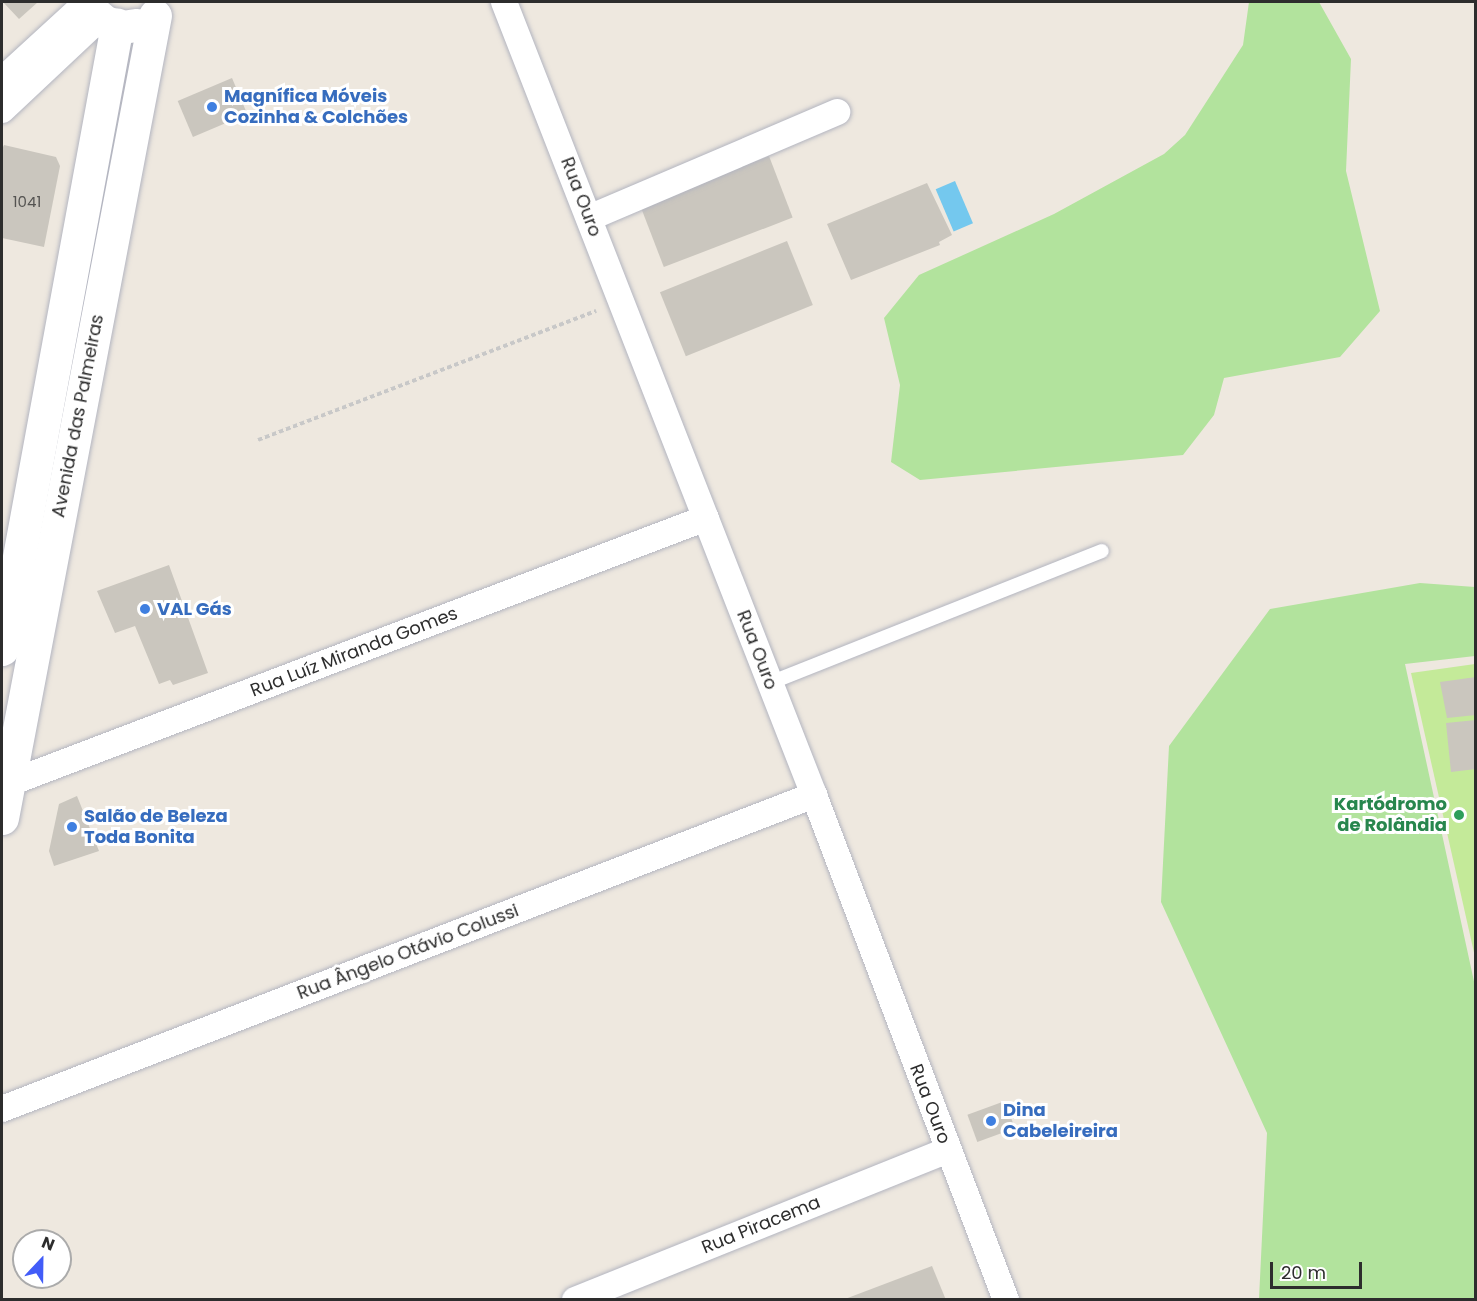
<!DOCTYPE html>
<html>
<head>
<meta charset="utf-8">
<style>
	body { margin:0 }
	#map { position:relative; width:1477px; height:1301px; overflow:hidden; background:#eee8df; font-family:Poppins,sans-serif }
	div>[style] { position:absolute }
	.green>* { inset:0; background:#b2e39d }
	.pitch>* { inset:0; background:#c4ea99 }
	.water>* { inset:0; background:#74c8ee; transform-origin:0 0 }
	.building>* { inset:0; background:#cac6be; transform-origin:0 0 }
	.path>* { height:4px; margin-top:-2px; transform-origin:0; background:repeating-linear-gradient(90deg,#c8c8c8 0 4.5px,transparent 0 7.5px) }
	.roads { filter:drop-shadow(0 0 2px #b3b5c0) drop-shadow(0 0 2px #b3b5c0) }
	.lane>* { height:14px; margin:-7px; padding:0 7px; transform-origin:7px; border-radius:7px; background:#fff }
	.street>* { height:26px; margin:-13px; padding:0 13px; transform-origin:13px; border-radius:13px; background:#fff }
	.secondary>* { height:33px; margin:-16.5px; padding:0 16.5px; transform-origin:16.5px; border-radius:16.5px; background:#fff }
	.dots>* { width:16px; height:16px; translate:-50% -50%; box-sizing:border-box; border:3px solid #fff; border-radius:50% }
	span { translate:-50% -50%; white-space:nowrap; text-align:center; line-height:1.15; -webkit-text-stroke:6px #fff; paint-order:stroke }
	.number-label { font-size:15px; color:#545351 }
	.number-label span { -webkit-text-stroke-width:0 }
	.shop-label { font-size:18px; color:#366cbe; font-weight:700 }
	.left { translate:0 -50%; text-align:left }
	.street-label { font-size:18px; color:#2d2d2d }
	.leisure-label { font-size:18px; color:#27864d; font-weight:700 }
	.right { translate:-100% -50%; text-align:right }
	.frame { position:absolute; inset:0; border:3px solid #2d2d2d; pointer-events:none }
	.north { position:absolute; left:12px; top:1229px; width:60px; height:60px; box-sizing:border-box; background:#fff; border:2px solid #ababab; border-radius:50%; rotate:22deg; font-size:16px; font-weight:700; line-height:24px; text-align:center; color:#2d2d2d }
	.north::after { content:''; display:block; margin:auto; width:21px; height:27px; background:#425cf8; clip-path:polygon(50% 0,100% 100%,50% 72%,0 100%) }
	.scale { position:absolute; left:1270px; top:1262px; width:92px; height:27px; box-sizing:border-box; border:3px solid #2d2d2d; border-top:0; padding-left:8px; font-size:18px; line-height:21px; white-space:nowrap; color:#2d2d2d; -webkit-text-stroke:4px #fff; paint-order:stroke }
</style>
</head>
<body>
<div id="map">
	<div class="green">
		<div style="clip-path:polygon(1249px 2px,1319px 2px,1351px 59px,1346px 171px,1380px 311px,1340px 357px,1224px 378px,1214px 415px,1183px 455px,920px 480px,891px 462px,900px 385px,884px 318px,919px 275px,1054px 214px,1164px 154px,1185px 135px,1243px 45px)"></div>
		<div style="clip-path:polygon(1420px 583px,1475px 587px,1475px 656px,1405px 664px,1475px 986px,1475px 1299px,1259px 1299px,1267px 1133px,1161px 902px,1169px 746px,1270px 609px)"></div>
	</div>
	<div class="pitch">
		<div style="clip-path:polygon(1475px 664px,1475px 957px,1411px 673px)"></div>
	</div>
	<div class="water">
		<div style="left:955px;top:181px;width:46px;height:21px;rotate:67deg"></div>
	</div>
	<div class="building">
		<div style="clip-path:polygon(3px 2px,38px 2px,19px 19px)"></div>
		<div style="left:232px;top:78px;width:39px;height:59px;rotate:67deg"></div>
		<div style="clip-path:polygon(4px 145px,56px 157px,60px 166px,44px 247px,2px 238px,2px 149px)"></div>
		<div style="left:769px;top:156px;width:66px;height:138px;rotate:69deg"></div>
		<div style="clip-path:polygon(927px 183px,952px 235px,939px 242px,940px 245px,851px 280px,827px 224px)"></div>
		<div style="left:787px;top:241px;width:69px;height:137px;rotate:68deg"></div>
		<div style="clip-path:polygon(169px 565px,208px 673px,173px 685px,170px 680px,159px 684px,135px 626px,115px 633px,97px 591px)"></div>
		<div style="clip-path:polygon(1476px 677px,1476px 715px,1447px 718px,1440px 682px)"></div>
		<div style="clip-path:polygon(1476px 720px,1476px 769px,1451px 772px,1446px 723px)"></div>
		<div style="clip-path:polygon(77px 796px,99px 851px,54px 866px,49px 851px,59px 804px)"></div>
		<div style="left:1005px;top:1101px;width:29px;height:40px;rotate:70deg"></div>
		<div style="clip-path:polygon(932px 1266px,946px 1300px,845px 1300px,845px 1299px)"></div>
	</div>
	<div class="path">
		<div style="left:258px;top:440px;width:362px;rotate:-20.9deg"></div>
	</div>
	<div class="roads">
		<div class="lane">
			<div style="left:770px;top:683px;width:357px;rotate:-21.7deg"></div>
		</div>
		<div class="street">
			<div style="left:504px;top:2px;width:851px;rotate:68.65deg"></div>
			<div style="left:814px;top:795px;width:540px;rotate:69.18deg"></div>
			<div style="left:2px;top:80px;width:115px;rotate:-42.5deg"></div>
			<div style="left:2px;top:110px;width:134px;rotate:-43.2deg"></div>
			<div style="left:589px;top:218px;width:270px;rotate:-23.1deg"></div>
			<div style="left:2px;top:786px;width:753px;rotate:-20.84deg"></div>
			<div style="left:2px;top:1109px;width:871px;rotate:-21.14deg"></div>
			<div style="left:575px;top:1300px;width:402px;rotate:-21.9deg"></div>
		</div>
		<div class="secondary">
			<div style="left:87px;top:2px;width:9px;rotate:63deg"></div>
			<div style="left:91px;top:10px;width:18px;rotate:41deg"></div>
			<div style="left:105px;top:22px;width:18px;rotate:16deg"></div>
			<div style="left:122px;top:27px;width:15px;rotate:-8deg"></div>
			<div style="left:2px;top:649px;width:635px;rotate:-79.56deg"></div>
			<div style="left:2px;top:818px;width:817px;rotate:-79.21deg"></div>
		</div>
	</div>
	<div class="dots">
		<div style="left:212px;top:107px;background:#3f7fe0"></div>
		<div style="left:145px;top:609px;background:#3f7fe0"></div>
		<div style="left:1459px;top:815px;background:#2e9e5b"></div>
		<div style="left:72px;top:827px;background:#3f7fe0"></div>
		<div style="left:991px;top:1121px;background:#3f7fe0"></div>
	</div>
	<div class="number-label">
		<span style="left:27px;top:202px">1041</span>
	</div>
	<div class="shop-label">
		<span class="left" style="left:224px;top:107px">Magnífica Móveis<br>Cozinha &amp; Colchões</span>
		<span class="left" style="left:157px;top:609px">VAL Gás</span>
		<span class="left" style="left:84px;top:827px">Salão de Beleza<br>Toda Bonita</span>
		<span class="left" style="left:1003px;top:1121px">Dina<br>Cabeleireira</span>
	</div>
	<div class="street-label">
		<span style="left:581px;top:197px;rotate:69deg">Rua Ouro</span>
		<span style="left:78px;top:416px;rotate:-79deg">Avenida das Palmeiras</span>
		<span style="left:757px;top:650px;rotate:69deg">Rua Ouro</span>
		<span style="left:354px;top:652px;rotate:-21deg">Rua Luíz Miranda Gomes</span>
		<span style="left:408px;top:952px;rotate:-21deg">Rua Ângelo Otávio Colussi</span>
		<span style="left:930px;top:1104px;rotate:69deg">Rua Ouro</span>
		<span style="left:761px;top:1225px;rotate:-22deg">Rua Piracema</span>
	</div>
	<div class="leisure-label">
		<span class="right" style="left:1447px;top:815px">Kartódromo<br>de Rolândia</span>
	</div>
	<div class="frame"></div>
	<div class="north">N</div>
	<div class="scale">20 m</div>
</div>
</body>
</html>
